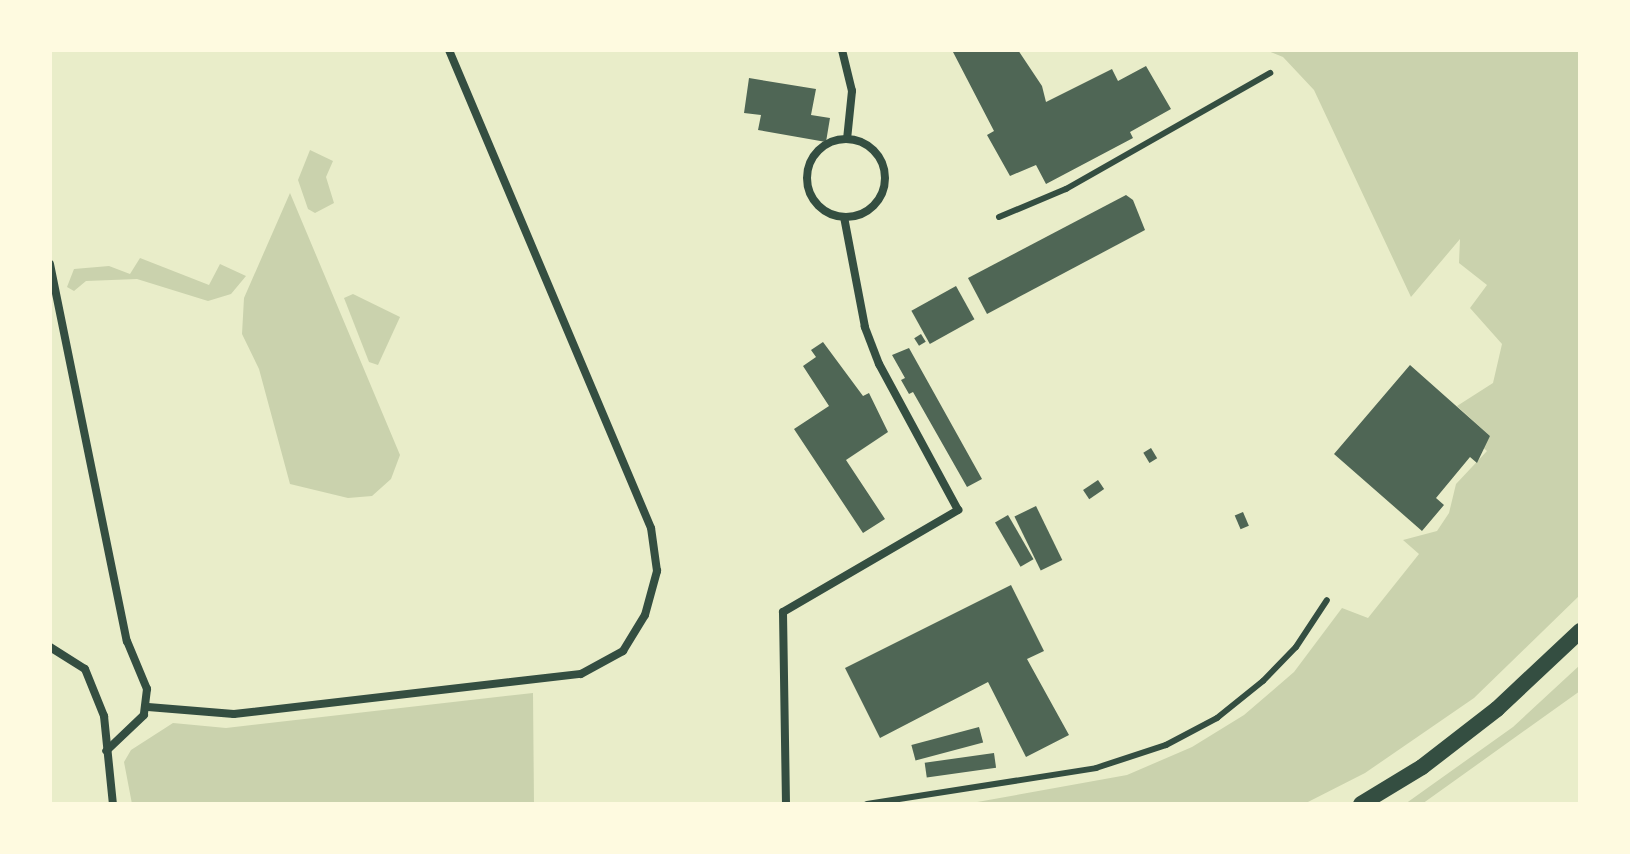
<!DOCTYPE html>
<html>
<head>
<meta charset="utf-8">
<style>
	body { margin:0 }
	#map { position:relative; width:1630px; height:854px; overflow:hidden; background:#e9edc9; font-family:Poppins,sans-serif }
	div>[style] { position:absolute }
	.green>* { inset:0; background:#cad2ad }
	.building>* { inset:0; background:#4f6655; transform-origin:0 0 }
	.service>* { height:6px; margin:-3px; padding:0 3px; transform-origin:3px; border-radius:3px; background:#344e41 }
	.minor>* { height:8px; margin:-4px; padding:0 4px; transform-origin:4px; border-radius:4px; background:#344e41 }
	.minor>.ring { margin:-4px; padding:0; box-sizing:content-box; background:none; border:8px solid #344e41; border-radius:50% }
	.secondary>* { height:16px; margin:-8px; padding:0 8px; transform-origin:8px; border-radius:8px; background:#344e41 }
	span { translate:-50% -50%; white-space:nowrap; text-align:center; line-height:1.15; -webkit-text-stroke:7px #fefae0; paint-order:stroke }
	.frame { position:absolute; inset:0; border:52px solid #fefae0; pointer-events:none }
</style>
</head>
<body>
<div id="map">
	<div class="green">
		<div style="clip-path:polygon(1266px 50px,1580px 50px,1580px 595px,1474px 698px,1365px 773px,1304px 804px,966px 804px,1127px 775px,1192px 747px,1244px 715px,1294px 672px,1342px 608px,1368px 618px,1419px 554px,1403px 540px,1437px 531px,1449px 513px,1456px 484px,1487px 451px,1481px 446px,1490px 436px,1457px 406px,1493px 383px,1502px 344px,1470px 308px,1487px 285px,1459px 263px,1460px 239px,1411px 297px,1314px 90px,1283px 57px)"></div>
		<div style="clip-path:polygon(310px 150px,333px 161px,326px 177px,334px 203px,315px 213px,308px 209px,298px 180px)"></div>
		<div style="clip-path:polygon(290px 193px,400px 455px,391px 479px,372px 496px,348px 498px,290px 484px,259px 369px,242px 334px,244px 298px)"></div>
		<div style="clip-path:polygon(140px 258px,209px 285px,220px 264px,246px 276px,231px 294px,208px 301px,137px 279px,86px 281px,74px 291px,67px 287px,74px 269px,109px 266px,130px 274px)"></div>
		<div style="clip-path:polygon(353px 294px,400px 317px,378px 365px,369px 362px,344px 298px)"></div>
		<div style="clip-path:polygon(1580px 665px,1580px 691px,1422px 804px,1405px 804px,1513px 727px)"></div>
		<div style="clip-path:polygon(533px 693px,534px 804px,132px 804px,124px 762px,131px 750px,173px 723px,226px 728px)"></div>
	</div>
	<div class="building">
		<div style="clip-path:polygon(1018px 50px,1042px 86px,1046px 102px,1112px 69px,1118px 81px,1146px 66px,1171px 109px,1130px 132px,1133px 138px,1046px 184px,1036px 165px,1010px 176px,987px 135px,994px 131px,953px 52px)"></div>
		<div style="clip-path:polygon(749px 78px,816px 89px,811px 115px,830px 118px,826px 142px,758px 130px,761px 115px,744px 113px)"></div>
		<div style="clip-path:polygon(1126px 195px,1133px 200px,1145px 230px,987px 314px,968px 278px)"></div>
		<div style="left:956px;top:286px;width:38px;height:51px;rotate:61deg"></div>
		<div style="left:921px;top:334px;width:9px;height:8px;rotate:58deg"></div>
		<div style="clip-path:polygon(823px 342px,863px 396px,869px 393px,888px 432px,846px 460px,885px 519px,863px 533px,794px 429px,829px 406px,803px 366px,816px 357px,811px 350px)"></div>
		<div style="clip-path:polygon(909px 348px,982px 479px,967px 487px,913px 392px,909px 394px,901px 380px,905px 378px,892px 355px)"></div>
		<div style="clip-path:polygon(1410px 365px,1490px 436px,1477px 463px,1470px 457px,1436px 498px,1444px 505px,1422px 531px,1334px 454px)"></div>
		<div style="left:1151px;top:448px;width:12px;height:9px;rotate:59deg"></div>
		<div style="left:1098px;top:480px;width:11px;height:18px;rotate:56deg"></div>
		<div style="left:1036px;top:506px;width:60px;height:24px;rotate:64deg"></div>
		<div style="left:1243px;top:512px;width:15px;height:9px;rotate:67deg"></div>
		<div style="left:1008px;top:515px;width:51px;height:15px;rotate:60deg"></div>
		<div style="clip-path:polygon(1011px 585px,1044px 651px,1027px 659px,1069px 735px,1026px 757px,988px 682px,880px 738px,845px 668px)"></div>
		<div style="left:979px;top:727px;width:16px;height:70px;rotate:75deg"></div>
		<div style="left:994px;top:753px;width:15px;height:70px;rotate:82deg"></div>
	</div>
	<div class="service">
		<div style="left:999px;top:217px;width:73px;rotate:-22.7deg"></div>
		<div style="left:1066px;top:189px;width:235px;rotate:-29.6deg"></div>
		<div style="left:867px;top:804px;width:232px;rotate:-8.9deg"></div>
		<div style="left:1096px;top:768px;width:74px;rotate:-18.2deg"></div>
		<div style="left:1166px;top:745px;width:58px;rotate:-27.9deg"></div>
		<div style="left:1217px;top:718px;width:59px;rotate:-38.8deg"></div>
		<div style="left:1263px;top:681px;width:47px;rotate:-45.9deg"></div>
		<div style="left:1296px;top:647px;width:56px;rotate:-56.6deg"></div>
	</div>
	<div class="minor">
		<div style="left:842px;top:50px;width:42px;rotate:76.3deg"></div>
		<div style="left:852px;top:91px;width:48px;rotate:95.9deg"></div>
		<div class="ring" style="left:807px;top:139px;width:70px;height:70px"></div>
		<div style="left:50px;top:264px;width:385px;rotate:78.5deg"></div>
		<div style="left:127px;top:641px;width:52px;rotate:67.4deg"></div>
		<div style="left:147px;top:689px;width:26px;rotate:97deg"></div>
		<div style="left:144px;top:715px;width:52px;rotate:136.5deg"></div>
		<div style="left:50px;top:647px;width:41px;rotate:32.2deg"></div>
		<div style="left:85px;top:669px;width:51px;rotate:68deg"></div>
		<div style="left:104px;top:716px;width:88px;rotate:84.2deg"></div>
		<div style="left:148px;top:707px;width:86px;rotate:4.7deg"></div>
		<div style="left:234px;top:714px;width:349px;rotate:-6.6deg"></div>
		<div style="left:581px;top:674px;width:48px;rotate:-28.7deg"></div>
		<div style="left:623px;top:651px;width:42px;rotate:-58.6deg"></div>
		<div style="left:645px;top:615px;width:46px;rotate:-74.7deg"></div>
		<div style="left:657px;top:571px;width:43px;rotate:-97.9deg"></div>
		<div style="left:651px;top:528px;width:519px;rotate:-112.91deg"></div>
		<div style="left:786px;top:804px;width:192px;rotate:-90.9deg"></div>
		<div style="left:783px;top:612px;width:203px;rotate:-30.2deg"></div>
		<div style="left:958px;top:510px;width:166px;rotate:-118.4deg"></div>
		<div style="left:879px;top:364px;width:40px;rotate:-111deg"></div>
		<div style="left:865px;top:327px;width:112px;rotate:-100.8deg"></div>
	</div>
	<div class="secondary">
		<div style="left:1361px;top:804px;width:71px;rotate:-31.2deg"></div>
		<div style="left:1422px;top:767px;width:95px;rotate:-37.7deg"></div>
		<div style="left:1497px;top:709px;width:114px;rotate:-43.2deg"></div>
	</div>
	<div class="frame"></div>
</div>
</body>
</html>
